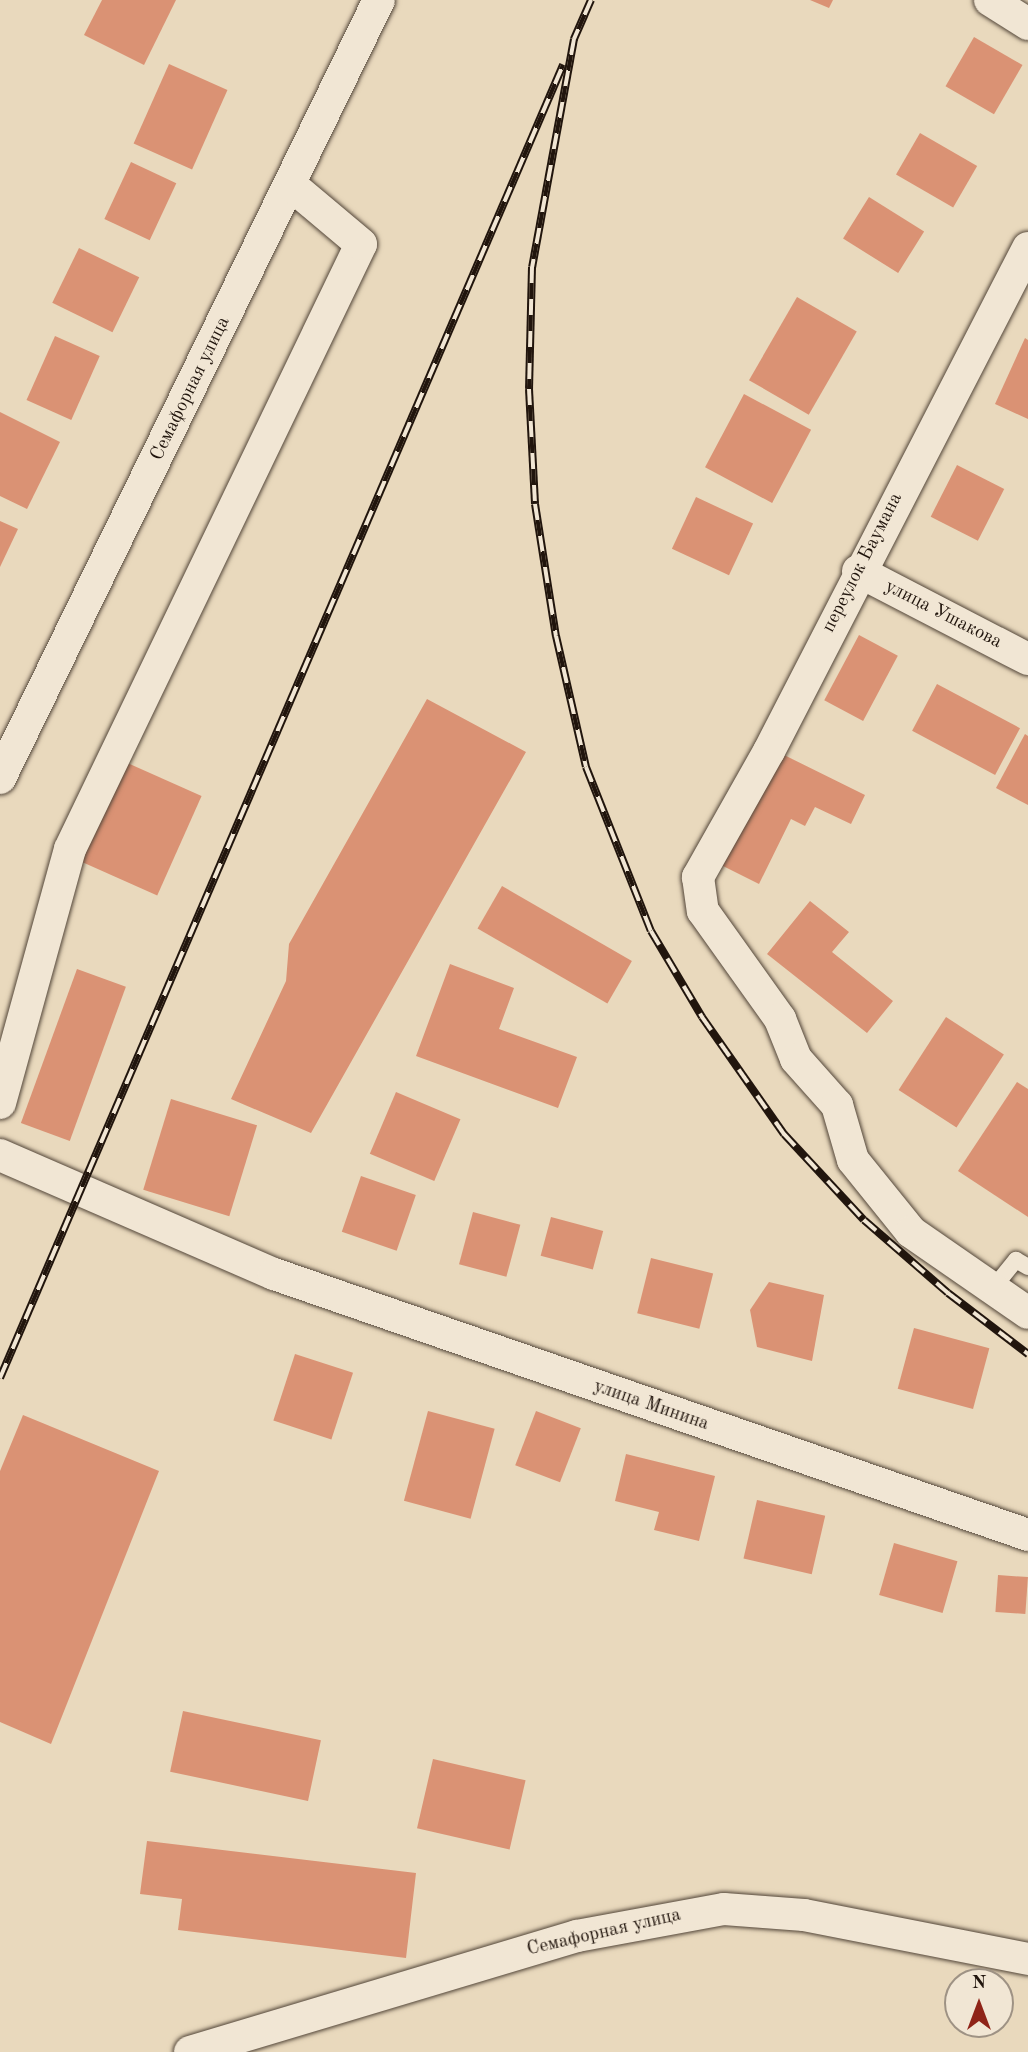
<!DOCTYPE html>
<html>
<head>
<meta charset="utf-8">
<style>
	body { margin:0 }
	#map { position:relative; width:1028px; height:2052px; overflow:hidden; background:#e9d9bd; font-family:"Old Standard TT",serif }
	div>[style] { position:absolute }
	.building>* { inset:0; background:#da9274; transform-origin:0 0 }
	.roads { filter:drop-shadow(0 0 2px #534639) drop-shadow(0 0 2px #534639) }
	.lane>* { height:16px; margin:-8px; padding:0 8px; transform-origin:8px; border-radius:8px; background:#f1e6d4 }
	.street>* { height:32px; margin:-16px; padding:0 16px; transform-origin:16px; border-radius:16px; background:#f1e6d4 }
	.rail>* { height:8px; margin-top:-4px; transform-origin:0; background:repeating-linear-gradient(90deg,#f1e6d4 0 16px,#21150d 0 32px); box-sizing:border-box; border-block:2px solid #21150d }
	span { translate:-50% -50%; white-space:nowrap; text-align:center; line-height:1.15; -webkit-text-stroke:6px #f1e6d4; paint-order:stroke }
	.street-label { font-size:19px; color:#21150d }
	.north { position:absolute; left:944px; top:1968px; width:70px; height:70px; box-sizing:border-box; background:#f1e6d4; border:2px solid #9e9284; border-radius:50%; rotate:0deg; font-size:19px; font-weight:700; line-height:28px; text-align:center; color:#21150d }
	.north::after { content:''; display:block; margin:auto; width:24px; height:32px; background:#8f2418; clip-path:polygon(50% 0,100% 100%,50% 72%,0 100%) }
</style>
</head>
<body>
<div id="map">
	<div class="building">
		<div style="clip-path:polygon(102px 0,176px 0,144px 65px,84px 35px)"></div>
		<div style="clip-path:polygon(810px 0,833px 0,829px 8px)"></div>
		<div style="left:974px;top:37px;width:56px;height:57px;rotate:30deg"></div>
		<div style="left:169px;top:64px;width:64px;height:87px;rotate:24deg"></div>
		<div style="left:920px;top:133px;width:66px;height:48px;rotate:30deg"></div>
		<div style="left:131px;top:162px;width:50px;height:63px;rotate:25deg"></div>
		<div style="left:869px;top:197px;width:65px;height:49px;rotate:32deg"></div>
		<div style="left:79px;top:248px;width:67px;height:61px;rotate:26deg"></div>
		<div style="left:797px;top:297px;width:69px;height:96px;rotate:30deg"></div>
		<div style="left:55px;top:336px;width:49px;height:70px;rotate:24deg"></div>
		<div style="clip-path:polygon(1025px 338px,1028px 340px,1028px 419px,995px 404px)"></div>
		<div style="left:744px;top:394px;width:76px;height:83px;rotate:28deg"></div>
		<div style="clip-path:polygon(0 412px,60px 442px,27px 509px,0 496px)"></div>
		<div style="left:957px;top:465px;width:53px;height:58px;rotate:27deg"></div>
		<div style="left:696px;top:497px;width:63px;height:57px;rotate:25deg"></div>
		<div style="clip-path:polygon(0 521px,18px 529px,0 567px)"></div>
		<div style="left:859px;top:635px;width:44px;height:74px;rotate:28deg"></div>
		<div style="left:937px;top:684px;width:94px;height:53px;rotate:28deg"></div>
		<div style="clip-path:polygon(427px 699px,526px 752px,311px 1133px,231px 1099px,286px 981px,289px 944px)"></div>
		<div style="clip-path:polygon(1025px 734px,1028px 736px,1028px 805px,996px 788px)"></div>
		<div style="clip-path:polygon(776px 751px,865px 795px,851px 824px,815px 807px,805px 826px,791px 819px,759px 884px,719px 864px)"></div>
		<div style="left:123px;top:761px;width:86px;height:109px;rotate:24deg"></div>
		<div style="left:502px;top:886px;width:150px;height:49px;rotate:30deg"></div>
		<div style="clip-path:polygon(810px 901px,849px 932px,832px 952px,893px 1001px,867px 1033px,767px 954px)"></div>
		<div style="clip-path:polygon(450px 964px,514px 988px,499px 1029px,577px 1057px,558px 1108px,416px 1056px)"></div>
		<div style="left:77px;top:969px;width:52px;height:164px;rotate:20deg"></div>
		<div style="left:946px;top:1017px;width:69px;height:87px;rotate:33deg"></div>
		<div style="clip-path:polygon(1017px 1082px,1028px 1089px,1028px 1217px,958px 1171px)"></div>
		<div style="left:396px;top:1092px;width:70px;height:67px;rotate:23deg"></div>
		<div style="left:171px;top:1099px;width:90px;height:95px;rotate:17deg"></div>
		<div style="left:361px;top:1176px;width:58px;height:59px;rotate:19deg"></div>
		<div style="left:473px;top:1212px;width:49px;height:54px;rotate:15deg"></div>
		<div style="left:551px;top:1217px;width:54px;height:40px;rotate:15deg"></div>
		<div style="left:651px;top:1258px;width:64px;height:57px;rotate:14deg"></div>
		<div style="clip-path:polygon(769px 1282px,824px 1295px,812px 1361px,757px 1347px,750px 1310px)"></div>
		<div style="left:914px;top:1328px;width:78px;height:63px;rotate:15deg"></div>
		<div style="left:295px;top:1354px;width:61px;height:70px;rotate:18deg"></div>
		<div style="left:428px;top:1411px;width:69px;height:93px;rotate:15deg"></div>
		<div style="left:536px;top:1411px;width:48px;height:58px;rotate:21deg"></div>
		<div style="clip-path:polygon(23px 1415px,159px 1471px,51px 1744px,0 1722px,0 1471px)"></div>
		<div style="clip-path:polygon(626px 1454px,715px 1476px,699px 1541px,654px 1530px,659px 1512px,615px 1501px)"></div>
		<div style="left:757px;top:1500px;width:70px;height:60px;rotate:13deg"></div>
		<div style="left:894px;top:1543px;width:66px;height:54px;rotate:16deg"></div>
		<div style="left:998px;top:1575px;width:30px;height:37px;rotate:4deg"></div>
		<div style="left:183px;top:1711px;width:141px;height:62px;rotate:12deg"></div>
		<div style="left:433px;top:1759px;width:95px;height:71px;rotate:13deg"></div>
		<div style="clip-path:polygon(147px 1841px,416px 1873px,406px 1958px,178px 1930px,182px 1899px,140px 1894px)"></div>
	</div>
	<div class="roads">
		<div class="lane">
			<div style="left:994px;top:1287px;width:35px;rotate:-51deg"></div>
			<div style="left:1016px;top:1260px;width:14px;rotate:30deg"></div>
		</div>
		<div class="street">
			<div style="left:990px;top:0;width:45px;rotate:32.3deg"></div>
			<div style="left:1028px;top:248px;width:566px;rotate:117.24deg"></div>
			<div style="left:769px;top:751px;width:145px;rotate:119.4deg"></div>
			<div style="left:698px;top:877px;width:34px;rotate:82deg"></div>
			<div style="left:703px;top:911px;width:133px;rotate:54.5deg"></div>
			<div style="left:780px;top:1019px;width:43px;rotate:68.2deg"></div>
			<div style="left:796px;top:1059px;width:62px;rotate:48.3deg"></div>
			<div style="left:837px;top:1105px;width:57px;rotate:73.8deg"></div>
			<div style="left:853px;top:1160px;width:92px;rotate:51.1deg"></div>
			<div style="left:911px;top:1232px;width:142px;rotate:34.7deg"></div>
			<div style="left:858px;top:571px;width:191px;rotate:27.4deg"></div>
			<div style="left:0;top:778px;width:865px;rotate:-64.03deg"></div>
			<div style="left:0;top:1103px;width:263px;rotate:-74.6deg"></div>
			<div style="left:70px;top:849px;width:671px;rotate:-64.31deg"></div>
			<div style="left:361px;top:244px;width:92px;rotate:-139.9deg"></div>
			<div style="left:0;top:1155px;width:299px;rotate:23.5deg"></div>
			<div style="left:274px;top:1274px;width:798px;rotate:19.09deg"></div>
			<div style="left:190px;top:2052px;width:404px;rotate:-16.7deg"></div>
			<div style="left:577px;top:1936px;width:149px;rotate:-10.4deg"></div>
			<div style="left:724px;top:1909px;width:80px;rotate:4.3deg"></div>
			<div style="left:804px;top:1915px;width:228px;rotate:11.1deg"></div>
		</div>
	</div>
	<div class="rail">
		<div style="left:591px;top:0;width:43px;rotate:113.6deg"></div>
		<div style="left:574px;top:39px;width:232px;rotate:100.4deg"></div>
		<div style="left:532px;top:267px;width:122px;rotate:91.4deg"></div>
		<div style="left:529px;top:389px;width:115px;rotate:87deg"></div>
		<div style="left:535px;top:504px;width:134px;rotate:81deg"></div>
		<div style="left:556px;top:636px;width:134px;rotate:77.1deg"></div>
		<div style="left:586px;top:767px;width:176px;rotate:68.4deg"></div>
		<div style="left:651px;top:931px;width:100px;rotate:59.3deg"></div>
		<div style="left:702px;top:1017px;width:143px;rotate:55deg"></div>
		<div style="left:784px;top:1134px;width:117px;rotate:47.1deg"></div>
		<div style="left:864px;top:1220px;width:111px;rotate:41deg"></div>
		<div style="left:948px;top:1293px;width:101px;rotate:37.3deg"></div>
		<div style="left:0;top:1378px;width:1429px;rotate:-66.79deg"></div>
	</div>
	<div class="street-label">
		<span style="left:191px;top:389px;rotate:-64deg">Семафорная улица</span>
		<span style="left:863px;top:563px;rotate:-63deg">переулок Баумана</span>
		<span style="left:943px;top:615px;rotate:27deg">улица Ушакова</span>
		<span style="left:651px;top:1406px;rotate:19deg">улица Минина</span>
		<span style="left:604px;top:1933px;rotate:-13deg">Семафорная улица</span>
	</div>
	<div class="north">N</div>
</div>
</body>
</html>
